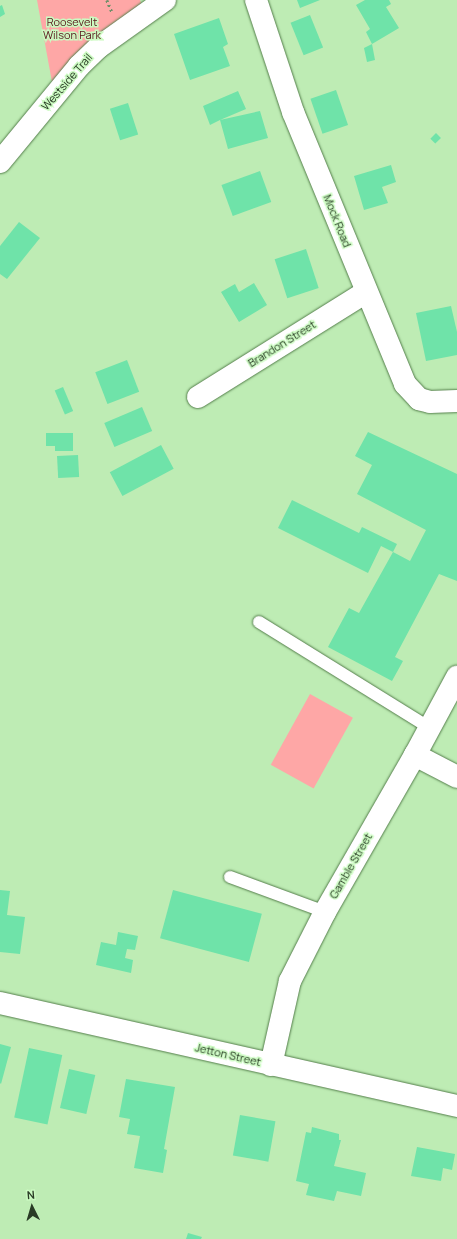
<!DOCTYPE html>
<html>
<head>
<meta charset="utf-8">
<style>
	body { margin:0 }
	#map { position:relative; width:457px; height:1239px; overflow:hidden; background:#beecb4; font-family:Manrope,sans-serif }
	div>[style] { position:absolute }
	.green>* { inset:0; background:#fea7a6; transform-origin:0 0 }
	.building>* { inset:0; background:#6fe3a9; transform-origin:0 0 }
	.path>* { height:2.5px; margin-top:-1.25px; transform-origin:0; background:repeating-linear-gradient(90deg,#708f69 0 2px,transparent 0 5px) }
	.roads { filter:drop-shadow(0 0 1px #547e4b) drop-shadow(0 0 1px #547e4b) }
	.service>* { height:12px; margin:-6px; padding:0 6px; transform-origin:6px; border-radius:6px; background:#fff }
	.minor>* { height:22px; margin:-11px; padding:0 11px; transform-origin:11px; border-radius:11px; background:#fff }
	span { translate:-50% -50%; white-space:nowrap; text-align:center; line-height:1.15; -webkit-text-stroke:3px #cbfac1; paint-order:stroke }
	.park-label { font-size:11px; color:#5a161c }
	.street-label { font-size:11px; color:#293b25 }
	.north { position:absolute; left:12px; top:1187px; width:40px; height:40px; -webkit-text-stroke:3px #cbfac1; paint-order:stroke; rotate:355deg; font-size:11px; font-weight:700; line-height:16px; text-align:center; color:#293b25 }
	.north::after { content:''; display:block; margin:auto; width:14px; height:18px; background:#293b25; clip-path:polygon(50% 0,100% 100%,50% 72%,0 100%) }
</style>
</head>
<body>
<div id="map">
	<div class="green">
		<div style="clip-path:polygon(37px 0,140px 0,144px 11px,54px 93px)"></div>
		<div style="left:310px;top:694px;width:49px;height:81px;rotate:29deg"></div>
	</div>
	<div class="building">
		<div style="clip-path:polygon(297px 0,320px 0,300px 8px)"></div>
		<div style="clip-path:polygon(365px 0,389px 0,391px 4px,386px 7px,399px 28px,372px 44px,366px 32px,370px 29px,356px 5px)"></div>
		<div style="clip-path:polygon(2px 5px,5px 14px,0 17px,0 6px)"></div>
		<div style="left:310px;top:15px;width:35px;height:21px;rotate:68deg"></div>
		<div style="clip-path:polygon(219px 18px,228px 44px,223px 47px,230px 66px,190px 80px,174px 34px)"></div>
		<div style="clip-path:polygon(372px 44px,375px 60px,367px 62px,364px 48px)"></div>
		<div style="left:336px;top:90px;width:37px;height:27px;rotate:71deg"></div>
		<div style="clip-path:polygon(238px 91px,246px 109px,220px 120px,260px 111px,268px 138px,228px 149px,220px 120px,210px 125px,203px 106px)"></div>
		<div style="left:128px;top:103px;width:33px;height:19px;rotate:72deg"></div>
		<div style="left:436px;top:133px;width:7px;height:8px;rotate:45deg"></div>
		<div style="clip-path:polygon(391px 165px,396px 182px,382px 187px,388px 203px,364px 210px,354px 176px)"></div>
		<div style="left:260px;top:171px;width:33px;height:41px;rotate:70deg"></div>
		<div style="clip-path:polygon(19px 222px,40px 238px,7px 279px,0 274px,0 246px)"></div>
		<div style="left:306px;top:249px;width:41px;height:33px;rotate:72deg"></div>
		<div style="clip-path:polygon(254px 283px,267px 305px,239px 322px,221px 292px,235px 284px,239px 292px)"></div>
		<div style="clip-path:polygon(451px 306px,457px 332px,457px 355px,426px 361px,416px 313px)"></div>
		<div style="left:127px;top:360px;width:34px;height:34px;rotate:69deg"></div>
		<div style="left:63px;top:387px;width:26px;height:9px;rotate:67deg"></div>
		<div style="left:142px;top:407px;width:26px;height:41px;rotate:67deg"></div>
		<div style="clip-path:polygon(368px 432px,457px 474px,457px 581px,439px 574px,395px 657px,403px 661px,392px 681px,328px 647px,349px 608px,359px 613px,393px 552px,410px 561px,426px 530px,357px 494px,372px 465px,355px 456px)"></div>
		<div style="clip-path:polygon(46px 433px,73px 433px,73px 451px,55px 451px,55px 446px,46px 446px)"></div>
		<div style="left:161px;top:445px;width:27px;height:58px;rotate:62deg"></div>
		<div style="left:78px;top:455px;width:22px;height:21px;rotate:87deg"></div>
		<div style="clip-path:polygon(292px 500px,359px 533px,362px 527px,397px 544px,393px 552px,381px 546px,368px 573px,278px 528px)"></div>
		<div style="clip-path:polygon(0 890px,10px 891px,7px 915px,25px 917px,20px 954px,0 952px)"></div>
		<div style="left:173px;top:890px;width:92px;height:50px;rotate:15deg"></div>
		<div style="clip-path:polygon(118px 932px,138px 936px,135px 950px,127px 949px,125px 958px,133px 960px,131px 973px,96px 965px,101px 942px,116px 945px)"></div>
		<div style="clip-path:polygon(0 1044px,11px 1047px,1px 1084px,0 1083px)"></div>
		<div style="left:29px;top:1048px;width:34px;height:71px;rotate:12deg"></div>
		<div style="left:69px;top:1069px;width:27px;height:40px;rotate:13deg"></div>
		<div style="clip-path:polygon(126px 1079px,175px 1087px,164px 1149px,167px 1150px,163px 1173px,134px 1168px,140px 1136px,127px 1134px,130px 1119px,119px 1117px)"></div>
		<div style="left:240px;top:1115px;width:36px;height:41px;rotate:10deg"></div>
		<div style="clip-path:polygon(312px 1127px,339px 1134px,339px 1140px,341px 1140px,334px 1166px,366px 1173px,361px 1196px,337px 1191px,334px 1201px,306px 1195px,309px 1184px,296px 1181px,306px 1132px,311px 1133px)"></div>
		<div style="clip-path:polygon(417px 1147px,455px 1154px,452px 1170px,443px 1168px,441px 1181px,411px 1176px)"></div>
		<div style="clip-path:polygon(188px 1233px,202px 1237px,201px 1239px,186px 1239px)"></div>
	</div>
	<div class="path">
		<div style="left:107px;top:0;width:13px;rotate:67deg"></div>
	</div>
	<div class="roads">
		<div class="service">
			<div style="left:259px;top:622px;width:201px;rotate:31.8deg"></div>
			<div style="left:230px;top:877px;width:101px;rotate:20.2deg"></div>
		</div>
		<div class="minor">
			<div style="left:256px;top:0;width:118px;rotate:71.7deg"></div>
			<div style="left:293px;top:112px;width:294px;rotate:67.6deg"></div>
			<div style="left:405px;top:384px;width:21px;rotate:47deg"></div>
			<div style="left:419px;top:399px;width:11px;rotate:15deg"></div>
			<div style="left:430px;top:402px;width:27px;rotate:-2deg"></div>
			<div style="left:0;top:162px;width:124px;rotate:-50.5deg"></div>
			<div style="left:79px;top:66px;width:28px;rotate:-44deg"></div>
			<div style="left:99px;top:47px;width:81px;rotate:-35.5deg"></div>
			<div style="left:198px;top:397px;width:198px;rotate:-32deg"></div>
			<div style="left:415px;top:755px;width:47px;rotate:27.6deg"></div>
			<div style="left:0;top:1003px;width:468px;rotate:12.7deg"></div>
			<div style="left:271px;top:1065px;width:86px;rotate:-77.3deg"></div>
			<div style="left:290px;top:981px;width:77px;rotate:-63.1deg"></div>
			<div style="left:325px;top:912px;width:181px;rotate:-60.2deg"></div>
			<div style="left:415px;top:755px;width:89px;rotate:-61.7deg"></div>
		</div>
	</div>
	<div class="park-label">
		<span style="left:72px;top:29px">Roosevelt<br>Wilson Park</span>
	</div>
	<div class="street-label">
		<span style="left:67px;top:82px;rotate:-49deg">Westside Trail</span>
		<span style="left:337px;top:221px;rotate:68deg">Mock Road</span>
		<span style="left:282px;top:344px;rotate:-32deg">Brandon Street</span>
		<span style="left:351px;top:866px;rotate:-60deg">Gamble Street</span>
		<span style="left:228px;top:1055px;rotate:13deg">Jetton Street</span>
	</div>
	<div class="north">N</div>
</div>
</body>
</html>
